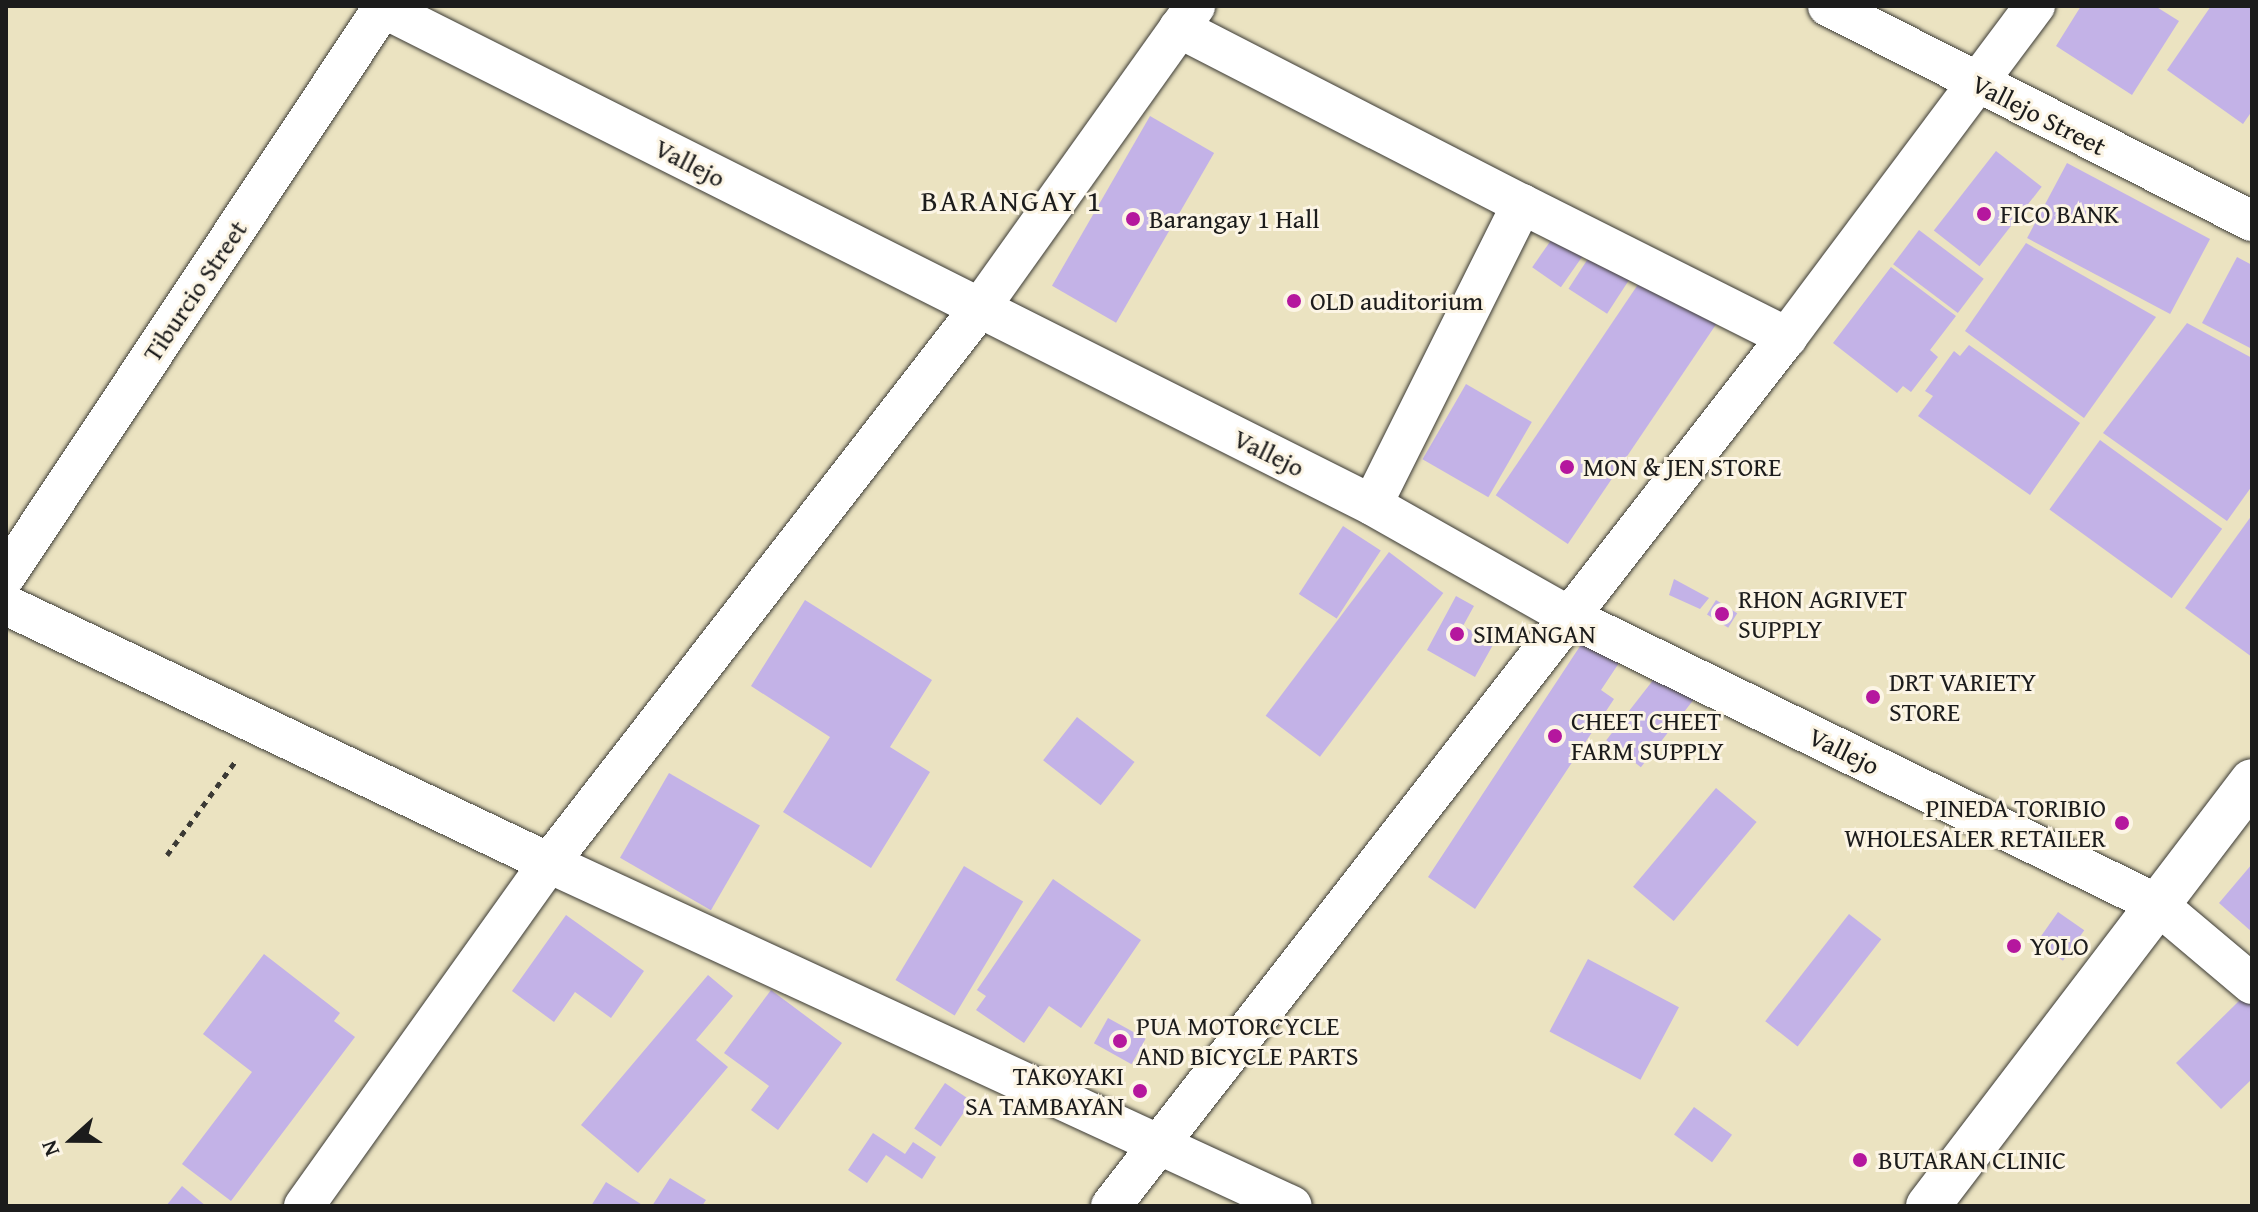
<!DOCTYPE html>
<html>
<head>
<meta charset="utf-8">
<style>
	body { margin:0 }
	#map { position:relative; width:2258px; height:1212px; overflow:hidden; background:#ebe3c1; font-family:"Gentium Book Plus",serif }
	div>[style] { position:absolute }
	.building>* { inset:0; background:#c3b2e7; transform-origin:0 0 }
	.path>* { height:5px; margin-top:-2.5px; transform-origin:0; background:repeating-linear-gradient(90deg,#3b3a35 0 6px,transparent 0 12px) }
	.roads { filter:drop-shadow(0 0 2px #3b3a35) drop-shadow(0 0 2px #3b3a35) }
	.minor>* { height:40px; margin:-20px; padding:0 20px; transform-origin:20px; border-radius:20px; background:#fff }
	.secondary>* { height:44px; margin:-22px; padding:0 22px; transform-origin:22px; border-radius:22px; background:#fff }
	.dots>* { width:22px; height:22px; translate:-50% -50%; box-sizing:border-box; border:4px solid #fcf5e5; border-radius:50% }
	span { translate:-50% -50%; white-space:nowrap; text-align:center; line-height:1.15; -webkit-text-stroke:6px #fcf5e5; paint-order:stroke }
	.street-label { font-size:26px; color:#1c1c1c }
	.poi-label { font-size:26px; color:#1c1c1c }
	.left { translate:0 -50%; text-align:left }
	.right { translate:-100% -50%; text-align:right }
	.quarter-label { font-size:30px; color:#1c1c1c; letter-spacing:2px }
	.frame { position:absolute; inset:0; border:8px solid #1c1c1c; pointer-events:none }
	.north { position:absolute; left:32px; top:1100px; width:80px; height:80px; -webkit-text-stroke:6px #fcf5e5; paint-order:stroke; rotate:249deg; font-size:22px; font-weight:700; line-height:32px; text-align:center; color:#1c1c1c }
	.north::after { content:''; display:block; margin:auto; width:28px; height:36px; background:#1c1c1c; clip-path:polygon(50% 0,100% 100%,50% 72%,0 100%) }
</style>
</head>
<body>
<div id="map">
	<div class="building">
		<div style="clip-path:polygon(2081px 6px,2155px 6px,2179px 21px,2132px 95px,2056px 46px)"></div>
		<div style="clip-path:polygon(2211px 6px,2252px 6px,2252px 111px,2243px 124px,2167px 70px)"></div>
		<div style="left:1150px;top:116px;width:74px;height:196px;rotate:30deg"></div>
		<div style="left:1996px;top:151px;width:58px;height:101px;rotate:38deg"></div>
		<div style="left:2067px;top:163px;width:162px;height:85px;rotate:28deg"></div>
		<div style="left:1919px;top:230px;width:81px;height:43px;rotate:37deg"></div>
		<div style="left:1554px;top:236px;width:35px;height:38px;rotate:35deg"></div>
		<div style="clip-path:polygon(2026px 243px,2156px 317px,2084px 418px,1965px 331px)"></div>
		<div style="left:1593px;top:251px;width:46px;height:45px;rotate:33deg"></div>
		<div style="clip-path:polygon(2237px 257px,2252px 265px,2252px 349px,2202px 323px)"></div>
		<div style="clip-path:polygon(1891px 267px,1956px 316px,1930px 350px,1938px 357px,1911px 392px,1903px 386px,1897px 393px,1833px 343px)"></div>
		<div style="left:1645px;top:274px;width:87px;height:267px;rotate:34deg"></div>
		<div style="clip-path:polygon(2187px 323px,2252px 358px,2252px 486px,2227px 521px,2103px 433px)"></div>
		<div style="clip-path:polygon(1969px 345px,2080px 423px,2030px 495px,1918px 416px,1933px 396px,1925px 391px,1954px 351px,1960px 356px)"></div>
		<div style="left:1466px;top:384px;width:76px;height:87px;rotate:30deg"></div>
		<div style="left:2100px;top:440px;width:151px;height:86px;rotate:36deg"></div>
		<div style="clip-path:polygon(2252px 515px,2252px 657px,2185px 608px)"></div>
		<div style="left:1343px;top:526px;width:45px;height:81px;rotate:33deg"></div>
		<div style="left:1389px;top:552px;width:68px;height:205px;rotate:37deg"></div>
		<div style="clip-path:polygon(1674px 579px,1709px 598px,1700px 609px,1669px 595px)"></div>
		<div style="clip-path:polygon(1456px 596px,1474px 606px,1463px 626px,1494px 643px,1475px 677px,1427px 650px)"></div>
		<div style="clip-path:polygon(805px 600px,932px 680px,890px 747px,930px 772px,871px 868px,783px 812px,830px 737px,751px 686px)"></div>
		<div style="left:1716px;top:600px;width:25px;height:17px;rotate:32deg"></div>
		<div style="clip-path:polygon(1588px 634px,1623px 657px,1601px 690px,1614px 699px,1475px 909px,1428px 877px)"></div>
		<div style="left:1661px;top:670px;width:44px;height:89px;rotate:38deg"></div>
		<div style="left:1077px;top:717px;width:73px;height:55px;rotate:38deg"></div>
		<div style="left:669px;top:773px;width:105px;height:98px;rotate:30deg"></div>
		<div style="left:1716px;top:788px;width:53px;height:129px;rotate:40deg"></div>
		<div style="clip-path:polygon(2252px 864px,2252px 932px,2219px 903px)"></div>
		<div style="left:964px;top:866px;width:69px;height:133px;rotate:31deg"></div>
		<div style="clip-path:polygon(1053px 879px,1141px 940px,1081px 1028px,1049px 1006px,1024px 1043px,976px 1010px,986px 996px,977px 990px)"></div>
		<div style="left:2058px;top:912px;width:32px;height:37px;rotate:35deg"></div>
		<div style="left:1849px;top:914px;width:41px;height:136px;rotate:38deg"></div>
		<div style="clip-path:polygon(566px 915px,644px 971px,611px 1018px,575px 992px,554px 1022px,512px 991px)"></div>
		<div style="clip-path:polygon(264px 954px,340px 1013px,334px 1021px,355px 1037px,231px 1201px,182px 1164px,252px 1072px,203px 1034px)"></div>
		<div style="left:1588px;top:959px;width:103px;height:82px;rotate:28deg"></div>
		<div style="clip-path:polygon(708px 975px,733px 996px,696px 1040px,728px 1067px,638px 1173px,581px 1125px)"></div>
		<div style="clip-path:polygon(771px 990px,842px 1043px,778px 1130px,751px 1110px,769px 1086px,724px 1053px)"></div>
		<div style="clip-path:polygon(2243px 997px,2252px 1006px,2252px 1079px,2221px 1109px,2176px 1063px)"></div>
		<div style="left:1108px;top:1018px;width:43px;height:29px;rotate:29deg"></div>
		<div style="left:945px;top:1083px;width:32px;height:55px;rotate:34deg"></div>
		<div style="left:1694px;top:1107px;width:47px;height:34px;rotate:36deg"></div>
		<div style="clip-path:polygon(873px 1133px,905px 1154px,913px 1142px,936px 1157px,922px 1179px,886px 1155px,867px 1183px,848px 1170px)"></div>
		<div style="clip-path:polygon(670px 1178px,706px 1200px,702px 1206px,652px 1206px)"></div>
		<div style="clip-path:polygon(606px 1182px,644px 1206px,591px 1206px)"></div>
		<div style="clip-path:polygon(182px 1186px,206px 1206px,166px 1206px)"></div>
	</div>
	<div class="path">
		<div style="left:167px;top:855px;width:119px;rotate:-53.9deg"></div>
	</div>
	<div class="roads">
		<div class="minor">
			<div style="left:379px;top:6px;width:1111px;rotate:26.68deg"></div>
			<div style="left:1372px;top:505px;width:227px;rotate:29.5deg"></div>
			<div style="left:1570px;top:617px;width:653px;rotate:26.06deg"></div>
			<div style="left:2157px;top:904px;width:124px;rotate:40.1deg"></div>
			<div style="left:1828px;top:6px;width:475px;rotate:26.9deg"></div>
			<div style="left:1179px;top:28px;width:386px;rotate:27.2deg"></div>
			<div style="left:1522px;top:204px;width:336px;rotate:116.5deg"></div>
			<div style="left:1522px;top:204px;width:297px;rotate:26.7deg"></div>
			<div style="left:6px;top:575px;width:683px;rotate:-56.4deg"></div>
			<div style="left:6px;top:605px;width:601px;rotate:25.41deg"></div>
			<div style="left:549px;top:863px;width:818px;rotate:24.78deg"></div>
			<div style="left:304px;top:1206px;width:422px;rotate:-54.5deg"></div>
			<div style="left:549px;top:863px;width:701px;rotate:-52.18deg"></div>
			<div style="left:979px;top:309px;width:372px;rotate:-54.5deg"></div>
			<div style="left:1111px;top:1206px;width:1101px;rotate:-52.12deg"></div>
			<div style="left:1787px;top:337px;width:414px;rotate:-53.2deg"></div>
		</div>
		<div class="secondary">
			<div style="left:1928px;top:1206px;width:534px;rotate:-52.68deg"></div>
		</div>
	</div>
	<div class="dots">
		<div style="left:1984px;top:214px;background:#b5179e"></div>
		<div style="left:1133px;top:219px;background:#b5179e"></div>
		<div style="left:1294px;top:301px;background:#b5179e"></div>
		<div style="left:1567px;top:467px;background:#b5179e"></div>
		<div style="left:1722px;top:614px;background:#b5179e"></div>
		<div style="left:1457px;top:634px;background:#b5179e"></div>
		<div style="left:1873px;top:697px;background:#b5179e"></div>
		<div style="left:1555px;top:736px;background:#b5179e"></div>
		<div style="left:2122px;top:823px;background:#b5179e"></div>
		<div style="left:2014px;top:946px;background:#b5179e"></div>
		<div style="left:1120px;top:1041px;background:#b5179e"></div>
		<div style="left:1140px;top:1091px;background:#b5179e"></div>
		<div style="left:1860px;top:1160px;background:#b5179e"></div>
	</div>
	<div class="street-label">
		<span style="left:2039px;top:115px;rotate:27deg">Vallejo Street</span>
		<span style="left:690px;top:163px;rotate:27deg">Vallejo</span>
		<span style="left:195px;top:291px;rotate:-56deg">Tiburcio Street</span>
		<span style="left:1269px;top:453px;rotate:26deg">Vallejo</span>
		<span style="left:1844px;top:751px;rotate:26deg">Vallejo</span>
	</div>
	<div class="poi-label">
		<span class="left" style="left:2000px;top:214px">FICO BANK</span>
		<span class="left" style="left:1149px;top:219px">Barangay 1 Hall</span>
		<span class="left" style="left:1310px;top:301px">OLD auditorium</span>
		<span class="left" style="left:1583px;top:467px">MON &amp; JEN STORE</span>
		<span class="left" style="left:1738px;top:614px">RHON AGRIVET<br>SUPPLY</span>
		<span class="left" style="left:1473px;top:634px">SIMANGAN</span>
		<span class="left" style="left:1889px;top:697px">DRT VARIETY<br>STORE</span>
		<span class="left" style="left:1571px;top:736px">CHEET CHEET<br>FARM SUPPLY</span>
		<span class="right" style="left:2106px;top:823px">PINEDA TORIBIO<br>WHOLESALER RETAILER</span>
		<span class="left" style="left:2030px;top:946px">YOLO</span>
		<span class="left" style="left:1136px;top:1041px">PUA MOTORCYCLE<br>AND BICYCLE PARTS</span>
		<span class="right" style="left:1124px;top:1091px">TAKOYAKI<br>SA TAMBAYAN</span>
		<span class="left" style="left:1878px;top:1160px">BUTARAN CLINIC</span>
	</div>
	<div class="quarter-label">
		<span style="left:1012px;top:200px">BARANGAY 1</span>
	</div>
	<div class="frame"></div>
	<div class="north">N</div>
</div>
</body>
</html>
